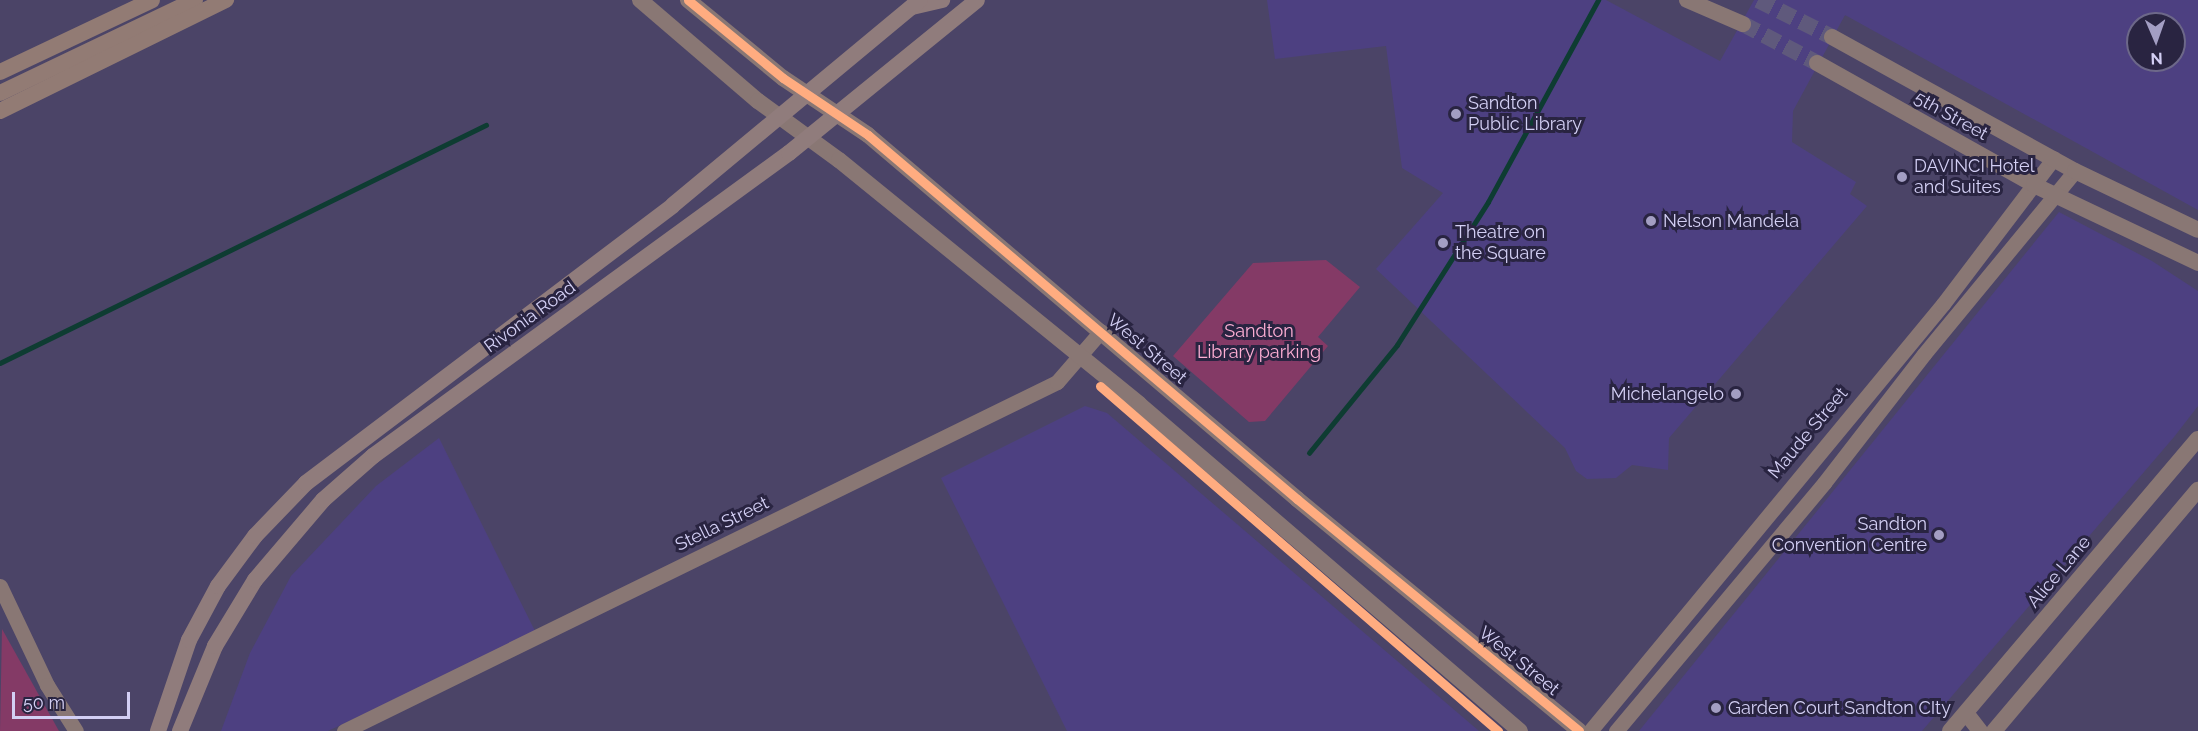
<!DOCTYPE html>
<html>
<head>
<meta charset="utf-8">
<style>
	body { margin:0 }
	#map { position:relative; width:2198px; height:731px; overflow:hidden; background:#4b4467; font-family:Raleway,sans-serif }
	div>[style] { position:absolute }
	.built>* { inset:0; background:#4d4081 }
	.green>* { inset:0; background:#843a66 }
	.stream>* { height:4.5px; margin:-2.25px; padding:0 2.25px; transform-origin:2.25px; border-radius:2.25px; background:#0e3c32 }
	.tertiary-tunnel>* { height:16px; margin-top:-8px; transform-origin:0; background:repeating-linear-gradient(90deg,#5f597c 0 16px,transparent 0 24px) }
	.minor>* { height:15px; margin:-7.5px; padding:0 7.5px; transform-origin:7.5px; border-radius:7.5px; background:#897774 }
	.tertiary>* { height:16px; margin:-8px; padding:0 8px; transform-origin:8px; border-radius:8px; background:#897774 }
	.secondary>* { height:16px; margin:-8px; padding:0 8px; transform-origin:8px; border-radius:8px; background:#927b74 }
	.primary>* { height:16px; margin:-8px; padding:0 8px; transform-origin:8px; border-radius:8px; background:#907c7c }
	.cycleway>* { height:9px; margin:-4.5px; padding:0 4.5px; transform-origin:4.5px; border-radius:4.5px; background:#ffac80 }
	.dots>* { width:16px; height:16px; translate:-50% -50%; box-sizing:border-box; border:3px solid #292441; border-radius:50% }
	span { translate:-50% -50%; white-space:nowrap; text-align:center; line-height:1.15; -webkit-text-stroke:6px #292441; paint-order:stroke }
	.poi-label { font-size:18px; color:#d3cff4 }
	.left { translate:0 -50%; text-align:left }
	.right { translate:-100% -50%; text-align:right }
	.street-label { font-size:18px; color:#d3cff4 }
	.park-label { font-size:18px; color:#feaed4 }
	.north { position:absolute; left:2126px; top:12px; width:60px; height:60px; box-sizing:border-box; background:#292441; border:2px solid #6d6889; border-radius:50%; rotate:178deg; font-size:16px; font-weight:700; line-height:24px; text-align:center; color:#d3cff4 }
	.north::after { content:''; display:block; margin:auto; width:21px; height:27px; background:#a39ec3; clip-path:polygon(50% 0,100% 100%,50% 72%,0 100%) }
	.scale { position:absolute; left:12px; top:692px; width:118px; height:27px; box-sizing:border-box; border:3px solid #d3cff4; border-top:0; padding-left:8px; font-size:18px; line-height:21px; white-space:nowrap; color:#d3cff4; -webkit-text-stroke:4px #292441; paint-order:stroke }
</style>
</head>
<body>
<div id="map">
	<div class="built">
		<div style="clip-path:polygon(evenodd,1267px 0,1606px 0,1720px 61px,1754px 0,2198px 0,2198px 210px,1845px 15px,1793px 111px,1792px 142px,1856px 182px,1850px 194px,1867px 206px,1669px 438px,1668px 470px,1632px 465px,1616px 478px,1587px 479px,1576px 471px,1565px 448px,1376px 269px,1443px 193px,1402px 168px,1386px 46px,1275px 59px,1267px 0,2138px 24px,2174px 24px,2174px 60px,2138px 60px,2138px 24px)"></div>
		<div style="clip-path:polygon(2059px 212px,2152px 261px,2198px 291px,2198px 406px,2174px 437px,1922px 731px,1639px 731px)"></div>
		<div style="clip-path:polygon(1085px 406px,1107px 413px,1479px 731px,1067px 731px,941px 478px)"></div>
		<div style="clip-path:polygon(439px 438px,536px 633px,328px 731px,221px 731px,250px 653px,291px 576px,376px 486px)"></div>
	</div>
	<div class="green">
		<div style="clip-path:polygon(1326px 260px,1360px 287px,1318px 337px,1328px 346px,1265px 421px,1249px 422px,1173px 356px,1253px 263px)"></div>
		<div style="clip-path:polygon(2px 629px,59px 731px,0 731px)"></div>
	</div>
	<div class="stream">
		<div style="left:0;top:363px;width:541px;rotate:-26.09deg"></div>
		<div style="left:1309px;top:453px;width:139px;rotate:-50.8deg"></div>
		<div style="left:1397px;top:345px;width:169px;rotate:-57.5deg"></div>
		<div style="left:1488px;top:202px;width:230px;rotate:-61.4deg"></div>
	</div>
	<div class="tertiary-tunnel">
		<div style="left:1758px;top:0;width:83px;rotate:26.6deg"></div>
		<div style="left:1743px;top:24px;width:84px;rotate:27.8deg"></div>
	</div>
	<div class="minor">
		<div style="left:0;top:586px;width:110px;rotate:64.6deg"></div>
		<div style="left:47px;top:685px;width:54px;rotate:57.8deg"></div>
		<div style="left:344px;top:731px;width:794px;rotate:-26.08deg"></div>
		<div style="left:1057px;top:382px;width:67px;rotate:-49.2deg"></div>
		<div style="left:1590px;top:731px;width:554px;rotate:-50.42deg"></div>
		<div style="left:1943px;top:304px;width:183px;rotate:-52.8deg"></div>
		<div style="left:1616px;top:731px;width:324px;rotate:-50deg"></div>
		<div style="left:1824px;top:483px;width:163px;rotate:-52.2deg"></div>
		<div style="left:1924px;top:354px;width:237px;rotate:-50.5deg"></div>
	</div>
	<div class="tertiary">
		<div style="left:640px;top:0;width:155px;rotate:40.6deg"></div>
		<div style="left:758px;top:101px;width:100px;rotate:36.1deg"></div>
		<div style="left:839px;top:160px;width:387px;rotate:39.1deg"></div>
		<div style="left:1139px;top:404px;width:502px;rotate:40.64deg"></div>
		<div style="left:688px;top:0;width:123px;rotate:39.4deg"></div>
		<div style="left:783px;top:78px;width:102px;rotate:33.8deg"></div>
		<div style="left:868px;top:135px;width:563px;rotate:40.31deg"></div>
		<div style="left:1297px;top:499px;width:365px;rotate:39.4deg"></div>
		<div style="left:1687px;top:0;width:61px;rotate:23.2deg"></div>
		<div style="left:1832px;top:37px;width:277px;rotate:28.9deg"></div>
		<div style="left:2075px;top:171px;width:136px;rotate:25.6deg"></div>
		<div style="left:1817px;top:63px;width:249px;rotate:29.3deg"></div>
		<div style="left:2034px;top:185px;width:182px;rotate:25.4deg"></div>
		<div style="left:1966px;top:713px;width:23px;rotate:52deg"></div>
		<div style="left:1950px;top:731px;width:383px;rotate:-49.7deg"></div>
		<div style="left:1994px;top:731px;width:316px;rotate:-49.8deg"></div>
	</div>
	<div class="secondary">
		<div style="left:0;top:72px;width:168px;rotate:-25.3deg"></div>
		<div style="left:0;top:93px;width:216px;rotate:-25.5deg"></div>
		<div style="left:0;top:111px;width:252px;rotate:-26.2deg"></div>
	</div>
	<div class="primary">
		<div style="left:912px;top:7px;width:31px;rotate:-13deg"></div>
		<div style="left:158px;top:731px;width:96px;rotate:-71.2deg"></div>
		<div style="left:189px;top:640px;width:61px;rotate:-61.8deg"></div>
		<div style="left:218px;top:586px;width:62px;rotate:-53.5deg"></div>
		<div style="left:255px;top:536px;width:74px;rotate:-46.1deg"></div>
		<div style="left:306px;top:483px;width:460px;rotate:-37.1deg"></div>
		<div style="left:673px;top:205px;width:321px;rotate:-39.7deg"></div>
		<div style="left:180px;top:731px;width:92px;rotate:-67.6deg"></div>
		<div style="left:215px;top:646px;width:77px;rotate:-58.8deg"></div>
		<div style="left:255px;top:580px;width:105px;rotate:-49.6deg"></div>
		<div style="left:323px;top:500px;width:67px;rotate:-41.3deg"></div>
		<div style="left:373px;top:456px;width:515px;rotate:-36.07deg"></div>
		<div style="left:789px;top:153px;width:242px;rotate:-39.1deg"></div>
	</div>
	<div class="cycleway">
		<div style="left:688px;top:0;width:123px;rotate:39.4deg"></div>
		<div style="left:783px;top:78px;width:102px;rotate:33.8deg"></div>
		<div style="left:868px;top:135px;width:563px;rotate:40.31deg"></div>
		<div style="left:1297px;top:499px;width:365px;rotate:39.4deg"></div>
		<div style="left:1100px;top:386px;width:527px;rotate:40.92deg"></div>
	</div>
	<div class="dots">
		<div style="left:1456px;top:114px;background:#a39ec3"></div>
		<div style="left:1902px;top:177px;background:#a39ec3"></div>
		<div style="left:1651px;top:221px;background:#a39ec3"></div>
		<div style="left:1443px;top:243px;background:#a39ec3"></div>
		<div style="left:1736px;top:394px;background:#a39ec3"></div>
		<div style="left:1939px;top:535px;background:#a39ec3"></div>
		<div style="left:1716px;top:708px;background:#a39ec3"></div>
	</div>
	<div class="poi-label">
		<span class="left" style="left:1468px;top:114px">Sandton<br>Public Library</span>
		<span class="left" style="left:1914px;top:177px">DAVINCI Hotel<br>and Suites</span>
		<span class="left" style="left:1663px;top:221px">Nelson Mandela</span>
		<span class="left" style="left:1455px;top:243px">Theatre on<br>the Square</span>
		<span class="right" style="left:1724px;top:394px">Michelangelo</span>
		<span class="right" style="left:1927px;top:535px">Sandton<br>Convention Centre</span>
		<span class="left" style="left:1728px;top:708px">Garden Court Sandton CIty</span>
	</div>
	<div class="street-label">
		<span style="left:1951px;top:116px;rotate:29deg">5th Street</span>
		<span style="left:530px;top:317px;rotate:-36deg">Rivonia Road</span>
		<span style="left:1147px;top:349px;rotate:40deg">West Street</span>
		<span style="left:1808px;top:433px;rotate:-50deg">Maude Street</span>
		<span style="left:722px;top:524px;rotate:-26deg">Stella Street</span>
		<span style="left:2059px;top:572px;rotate:-50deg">Alice Lane</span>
		<span style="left:1519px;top:661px;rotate:39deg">West Street</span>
	</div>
	<div class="park-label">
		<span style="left:1259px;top:342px">Sandton<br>Library parking</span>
	</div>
	<div class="north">N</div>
	<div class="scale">50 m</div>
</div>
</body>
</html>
